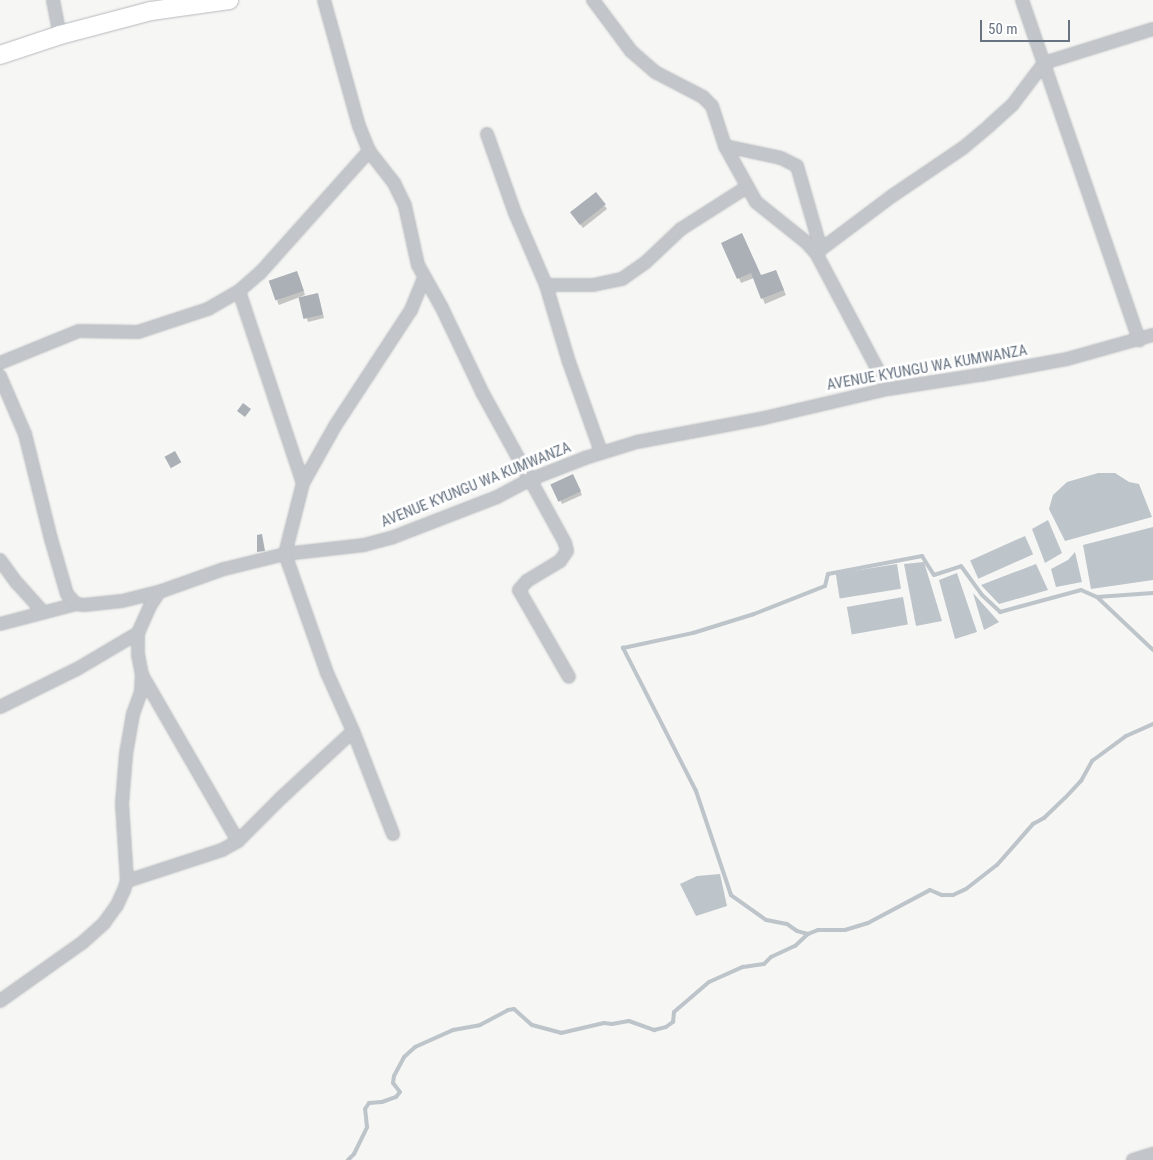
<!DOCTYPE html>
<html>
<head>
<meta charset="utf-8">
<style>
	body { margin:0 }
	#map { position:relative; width:1153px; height:1160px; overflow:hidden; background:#f6f6f4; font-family:"Roboto Condensed",sans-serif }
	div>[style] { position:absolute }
	.water>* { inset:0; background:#bdc4ca; transform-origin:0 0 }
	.shadow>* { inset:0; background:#0003 }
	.stream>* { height:4px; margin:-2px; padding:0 2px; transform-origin:2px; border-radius:2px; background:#bdc4ca }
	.building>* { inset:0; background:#aab0b6; transform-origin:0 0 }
	.roads { filter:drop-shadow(0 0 1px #b5b9bd) drop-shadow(0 0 1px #b5b9bd) }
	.street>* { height:12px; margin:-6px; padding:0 6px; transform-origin:6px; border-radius:6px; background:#c2c5c9 }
	.secondary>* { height:18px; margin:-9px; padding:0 9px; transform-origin:9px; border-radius:9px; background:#fff }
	span { translate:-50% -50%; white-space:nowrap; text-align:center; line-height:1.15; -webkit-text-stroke:5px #fff; paint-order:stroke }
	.street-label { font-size:15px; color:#687482 }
	.scale { position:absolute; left:980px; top:20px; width:90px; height:22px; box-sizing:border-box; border:2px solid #687482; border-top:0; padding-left:6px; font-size:15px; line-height:18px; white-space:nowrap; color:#687482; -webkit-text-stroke:4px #fff; paint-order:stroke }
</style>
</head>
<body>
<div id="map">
	<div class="water">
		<div style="clip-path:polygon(1098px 473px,1115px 473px,1129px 482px,1139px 484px,1152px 517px,1065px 541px,1049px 509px,1053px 495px,1067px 482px)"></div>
		<div style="clip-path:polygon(1048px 520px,1062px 553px,1045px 563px,1032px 529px)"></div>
		<div style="clip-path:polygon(1153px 527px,1153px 580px,1091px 589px,1083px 545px)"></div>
		<div style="left:1025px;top:536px;width:20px;height:60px;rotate:66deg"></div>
		<div style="clip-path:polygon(1075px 552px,1082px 582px,1056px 587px,1051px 569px,1068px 560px)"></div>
		<div style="clip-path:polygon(924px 562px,942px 621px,916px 626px,904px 564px)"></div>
		<div style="left:897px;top:564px;width:25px;height:62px;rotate:81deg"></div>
		<div style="clip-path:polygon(1036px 564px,1048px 590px,999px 604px,981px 585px)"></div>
		<div style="clip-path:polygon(957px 573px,977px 632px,955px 639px,939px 580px)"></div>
		<div style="clip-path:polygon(973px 593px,999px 622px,984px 630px)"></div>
		<div style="left:903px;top:597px;width:28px;height:57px;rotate:80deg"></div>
		<div style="clip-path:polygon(720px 874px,727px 906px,696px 916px,680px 884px,697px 876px)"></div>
	</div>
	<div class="shadow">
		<div style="clip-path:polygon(605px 206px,607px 209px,583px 228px,574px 216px)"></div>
		<div style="clip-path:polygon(723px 243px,761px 277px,778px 276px,786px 295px,765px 304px,754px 278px,741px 283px)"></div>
		<div style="clip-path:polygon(299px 276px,305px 295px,279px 305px,277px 301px)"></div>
		<div style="clip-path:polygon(319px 298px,324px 318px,308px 322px,301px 299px)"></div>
		<div style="clip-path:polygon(575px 479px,582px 495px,562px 504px,553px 485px)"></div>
	</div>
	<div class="stream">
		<div style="left:1097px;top:597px;width:77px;rotate:43.4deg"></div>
		<div style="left:808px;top:934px;width:11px;rotate:-165deg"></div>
		<div style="left:797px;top:931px;width:12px;rotate:-145deg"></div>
		<div style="left:787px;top:924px;width:21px;rotate:-169deg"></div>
		<div style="left:766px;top:920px;width:43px;rotate:-144.5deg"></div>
		<div style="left:731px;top:895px;width:110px;rotate:-108.6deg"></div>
		<div style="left:696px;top:791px;width:161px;rotate:-117deg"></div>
		<div style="left:623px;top:648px;width:72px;rotate:-12.1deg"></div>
		<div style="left:693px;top:633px;width:64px;rotate:-17.3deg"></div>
		<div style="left:754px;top:614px;width:76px;rotate:-21.5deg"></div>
		<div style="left:825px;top:586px;width:12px;rotate:-76deg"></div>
		<div style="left:828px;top:574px;width:96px;rotate:-10.8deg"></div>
		<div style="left:922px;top:556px;width:22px;rotate:58deg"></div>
		<div style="left:934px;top:575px;width:28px;rotate:-18deg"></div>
		<div style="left:961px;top:566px;width:36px;rotate:54deg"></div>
		<div style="left:982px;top:595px;width:25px;rotate:43deg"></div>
		<div style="left:1000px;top:612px;width:84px;rotate:-15.2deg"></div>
		<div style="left:1081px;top:590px;width:17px;rotate:24deg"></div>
		<div style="left:1097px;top:597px;width:56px;rotate:-4.1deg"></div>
		<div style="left:348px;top:1160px;width:8px;rotate:-45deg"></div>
		<div style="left:354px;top:1154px;width:30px;rotate:-64deg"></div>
		<div style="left:367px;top:1127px;width:18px;rotate:-96deg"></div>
		<div style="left:365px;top:1109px;width:7px;rotate:-56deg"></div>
		<div style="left:369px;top:1103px;width:13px;rotate:-4deg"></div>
		<div style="left:382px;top:1102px;width:15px;rotate:-20deg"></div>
		<div style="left:396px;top:1097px;width:6px;rotate:-51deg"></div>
		<div style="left:400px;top:1092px;width:11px;rotate:-128deg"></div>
		<div style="left:393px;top:1083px;width:7px;rotate:-82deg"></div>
		<div style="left:394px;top:1076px;width:21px;rotate:-62deg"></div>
		<div style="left:404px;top:1057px;width:15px;rotate:-42deg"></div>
		<div style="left:415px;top:1047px;width:42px;rotate:-24.1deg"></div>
		<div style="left:453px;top:1030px;width:27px;rotate:-10deg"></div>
		<div style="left:480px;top:1025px;width:32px;rotate:-28deg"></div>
		<div style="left:508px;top:1010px;width:6px;rotate:-9deg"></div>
		<div style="left:514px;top:1009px;width:24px;rotate:42deg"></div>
		<div style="left:532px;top:1025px;width:30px;rotate:15deg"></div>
		<div style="left:561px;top:1033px;width:44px;rotate:-13.1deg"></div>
		<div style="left:604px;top:1023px;width:8px;rotate:7deg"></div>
		<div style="left:612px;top:1024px;width:17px;rotate:-10deg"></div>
		<div style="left:629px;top:1021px;width:27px;rotate:20deg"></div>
		<div style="left:654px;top:1030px;width:12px;rotate:-14deg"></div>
		<div style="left:666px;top:1027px;width:9px;rotate:-36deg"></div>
		<div style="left:673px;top:1022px;width:10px;rotate:-84deg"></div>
		<div style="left:674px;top:1012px;width:46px;rotate:-40.6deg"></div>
		<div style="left:709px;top:982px;width:37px;rotate:-24deg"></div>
		<div style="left:743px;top:967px;width:21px;rotate:-8deg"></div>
		<div style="left:764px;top:964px;width:10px;rotate:-45deg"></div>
		<div style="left:771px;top:957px;width:26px;rotate:-25deg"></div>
		<div style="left:795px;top:946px;width:18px;rotate:-43deg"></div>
		<div style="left:808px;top:934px;width:11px;rotate:-22deg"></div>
		<div style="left:818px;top:930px;width:27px"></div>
		<div style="left:845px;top:930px;width:24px;rotate:-17deg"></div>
		<div style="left:868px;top:923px;width:70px;rotate:-28deg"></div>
		<div style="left:930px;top:890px;width:13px;rotate:23deg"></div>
		<div style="left:942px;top:895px;width:11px"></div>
		<div style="left:953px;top:895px;width:14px;rotate:-25deg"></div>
		<div style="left:966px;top:889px;width:39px;rotate:-38deg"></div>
		<div style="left:997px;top:865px;width:55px;rotate:-48.7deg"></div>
		<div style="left:1033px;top:824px;width:13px;rotate:-29deg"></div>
		<div style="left:1044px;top:818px;width:29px;rotate:-44deg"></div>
		<div style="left:1065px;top:798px;width:23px;rotate:-47deg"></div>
		<div style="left:1081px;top:781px;width:23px;rotate:-61deg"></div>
		<div style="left:1092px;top:761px;width:42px;rotate:-36.3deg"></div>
		<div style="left:1126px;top:736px;width:30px;rotate:-24deg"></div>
	</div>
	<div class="building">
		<div style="left:596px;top:192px;width:16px;height:33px;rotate:52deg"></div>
		<div style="clip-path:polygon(742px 233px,761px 275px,776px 270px,784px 290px,761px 299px,751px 273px,737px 279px,721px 243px)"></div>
		<div style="left:297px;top:271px;width:21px;height:30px;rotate:71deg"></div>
		<div style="left:318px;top:293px;width:22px;height:20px;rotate:77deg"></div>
		<div style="left:243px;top:403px;width:10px;height:10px;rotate:37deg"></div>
		<div style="left:175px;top:451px;width:13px;height:12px;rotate:61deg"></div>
		<div style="left:573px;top:474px;width:19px;height:25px;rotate:65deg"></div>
		<div style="clip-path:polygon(262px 534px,265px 551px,257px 552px,257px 535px)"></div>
	</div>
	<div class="roads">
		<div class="street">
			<div style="left:53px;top:0;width:36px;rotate:79deg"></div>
			<div style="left:324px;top:0;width:131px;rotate:74.5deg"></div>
			<div style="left:359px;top:126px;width:27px;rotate:68deg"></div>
			<div style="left:369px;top:151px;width:41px;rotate:52deg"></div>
			<div style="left:394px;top:183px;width:25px;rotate:64deg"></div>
			<div style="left:405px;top:206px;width:60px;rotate:77.6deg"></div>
			<div style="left:418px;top:265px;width:49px;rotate:60.8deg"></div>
			<div style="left:442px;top:308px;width:93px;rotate:64.5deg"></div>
			<div style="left:482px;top:392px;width:172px;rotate:61.2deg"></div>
			<div style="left:565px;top:543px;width:8px;rotate:76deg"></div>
			<div style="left:567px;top:551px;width:12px;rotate:125deg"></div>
			<div style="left:560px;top:561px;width:39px;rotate:149deg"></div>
			<div style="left:527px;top:581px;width:12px;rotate:132deg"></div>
			<div style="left:519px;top:590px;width:100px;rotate:60.1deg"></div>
			<div style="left:593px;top:0;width:64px;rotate:53.3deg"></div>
			<div style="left:631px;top:51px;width:32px;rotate:41deg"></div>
			<div style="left:655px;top:72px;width:54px;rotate:27.5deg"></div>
			<div style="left:703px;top:97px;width:13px;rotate:45deg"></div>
			<div style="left:712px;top:106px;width:42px;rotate:72deg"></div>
			<div style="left:725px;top:146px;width:64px;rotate:61deg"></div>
			<div style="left:756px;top:202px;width:64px;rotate:38.7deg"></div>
			<div style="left:806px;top:242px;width:15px;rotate:48deg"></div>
			<div style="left:816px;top:253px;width:154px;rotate:62.1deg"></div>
			<div style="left:1022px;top:0;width:360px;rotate:71deg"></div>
			<div style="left:487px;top:134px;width:84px;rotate:70.5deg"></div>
			<div style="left:515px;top:213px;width:78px;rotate:66.7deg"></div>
			<div style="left:546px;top:285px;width:80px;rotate:73.4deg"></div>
			<div style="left:569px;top:362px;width:96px;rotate:70.4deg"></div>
			<div style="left:725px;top:146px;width:57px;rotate:12.1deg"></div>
			<div style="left:781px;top:158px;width:18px;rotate:27deg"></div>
			<div style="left:797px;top:166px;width:86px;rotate:73.9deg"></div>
			<div style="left:816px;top:253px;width:95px;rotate:-36.9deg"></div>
			<div style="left:892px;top:196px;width:86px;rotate:-34.1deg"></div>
			<div style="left:963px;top:148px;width:35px;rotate:-40deg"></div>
			<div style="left:990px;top:125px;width:31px;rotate:-42deg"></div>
			<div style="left:1013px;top:104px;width:51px;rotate:-52.9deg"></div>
			<div style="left:1044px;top:63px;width:114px;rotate:-17.3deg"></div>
			<div style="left:546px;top:285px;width:47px"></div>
			<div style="left:593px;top:285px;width:30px;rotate:-12deg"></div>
			<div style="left:622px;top:279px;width:28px;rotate:-35deg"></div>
			<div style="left:645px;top:263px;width:50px;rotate:-43.4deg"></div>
			<div style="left:681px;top:229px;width:78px;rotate:-32.5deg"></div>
			<div style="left:239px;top:291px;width:202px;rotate:71.6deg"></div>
			<div style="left:0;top:363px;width:85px;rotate:-22.1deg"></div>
			<div style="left:79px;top:331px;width:59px;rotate:1deg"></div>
			<div style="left:138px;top:332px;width:74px;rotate:-18.2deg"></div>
			<div style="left:208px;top:309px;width:36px;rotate:-30deg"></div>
			<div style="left:239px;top:291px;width:28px;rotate:-41deg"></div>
			<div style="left:260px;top:273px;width:164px;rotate:-48.2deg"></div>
			<div style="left:0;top:376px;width:63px;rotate:66.7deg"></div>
			<div style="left:25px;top:434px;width:108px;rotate:76.1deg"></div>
			<div style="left:51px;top:539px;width:57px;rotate:73.8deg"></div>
			<div style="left:67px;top:594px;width:13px;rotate:48deg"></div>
			<div style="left:0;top:560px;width:29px;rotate:54deg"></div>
			<div style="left:17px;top:583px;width:38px;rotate:48deg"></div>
			<div style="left:0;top:624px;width:79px;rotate:-14.7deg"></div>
			<div style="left:76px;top:604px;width:8px;rotate:7deg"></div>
			<div style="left:84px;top:605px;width:38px;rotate:-6deg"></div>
			<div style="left:122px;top:601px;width:38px;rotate:-14deg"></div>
			<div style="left:159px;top:592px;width:69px;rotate:-19.5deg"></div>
			<div style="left:224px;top:569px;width:63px;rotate:-13.8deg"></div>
			<div style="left:285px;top:554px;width:80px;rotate:-6.5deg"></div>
			<div style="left:364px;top:545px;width:28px;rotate:-15deg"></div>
			<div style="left:391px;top:538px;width:114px;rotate:-21.1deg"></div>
			<div style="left:497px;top:497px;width:36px;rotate:-28deg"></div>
			<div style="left:529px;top:480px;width:60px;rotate:-21.4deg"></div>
			<div style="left:585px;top:458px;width:54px;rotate:-17.1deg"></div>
			<div style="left:637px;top:442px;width:129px;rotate:-10.7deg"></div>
			<div style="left:764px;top:418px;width:127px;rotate:-13.2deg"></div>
			<div style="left:888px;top:389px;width:93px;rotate:-8.7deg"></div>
			<div style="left:980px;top:375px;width:88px;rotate:-10.4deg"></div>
			<div style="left:1067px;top:359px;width:89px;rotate:-15.6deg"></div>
			<div style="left:142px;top:675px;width:192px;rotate:60deg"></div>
			<div style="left:0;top:707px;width:86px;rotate:-26.3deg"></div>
			<div style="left:77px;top:669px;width:71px;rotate:-30.5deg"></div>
			<div style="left:393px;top:834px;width:110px;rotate:-111.2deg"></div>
			<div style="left:353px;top:731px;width:64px;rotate:-114.1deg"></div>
			<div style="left:327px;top:673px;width:126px;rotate:-109.4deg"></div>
			<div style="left:285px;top:554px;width:73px;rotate:-75.8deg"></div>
			<div style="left:303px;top:483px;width:65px;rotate:-60.7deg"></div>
			<div style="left:335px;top:426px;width:139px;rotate:-56.8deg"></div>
			<div style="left:411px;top:310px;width:35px;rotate:-68deg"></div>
			<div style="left:127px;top:881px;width:100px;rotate:-18.1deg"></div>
			<div style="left:222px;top:850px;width:18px;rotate:-29deg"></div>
			<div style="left:238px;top:841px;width:61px;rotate:-45deg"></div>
			<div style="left:281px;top:798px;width:98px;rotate:-42.9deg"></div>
			<div style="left:0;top:1001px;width:100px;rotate:-35.3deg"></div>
			<div style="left:82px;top:943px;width:30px;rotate:-42deg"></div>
			<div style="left:104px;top:923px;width:22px;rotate:-54deg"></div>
			<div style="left:117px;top:905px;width:17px;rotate:-65deg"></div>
			<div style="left:124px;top:890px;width:9px;rotate:-72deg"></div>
			<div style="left:127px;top:881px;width:77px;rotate:-93.7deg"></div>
			<div style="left:122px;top:804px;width:50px;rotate:-85.4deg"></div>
			<div style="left:126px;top:754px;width:41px;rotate:-80.1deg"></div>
			<div style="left:133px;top:714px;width:23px;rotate:-70deg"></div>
			<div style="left:141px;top:692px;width:17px;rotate:-87deg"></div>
			<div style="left:142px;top:675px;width:20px;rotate:-101deg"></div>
			<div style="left:138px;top:655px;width:22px;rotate:-90deg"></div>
			<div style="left:138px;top:633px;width:30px;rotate:-66deg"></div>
			<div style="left:150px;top:606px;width:17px;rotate:-57deg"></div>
			<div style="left:1133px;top:1160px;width:21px;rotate:-17deg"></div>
		</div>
		<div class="secondary">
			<div style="left:0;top:55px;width:63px;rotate:-18.4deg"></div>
			<div style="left:60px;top:35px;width:94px;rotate:-14.8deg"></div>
			<div style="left:151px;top:11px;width:79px;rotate:-8deg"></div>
		</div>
	</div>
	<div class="street-label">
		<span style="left:927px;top:368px;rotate:-10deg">AVENUE KYUNGU WA KUMWANZA</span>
		<span style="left:476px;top:485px;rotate:-22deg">AVENUE KYUNGU WA KUMWANZA</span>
	</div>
	<div class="scale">50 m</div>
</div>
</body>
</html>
